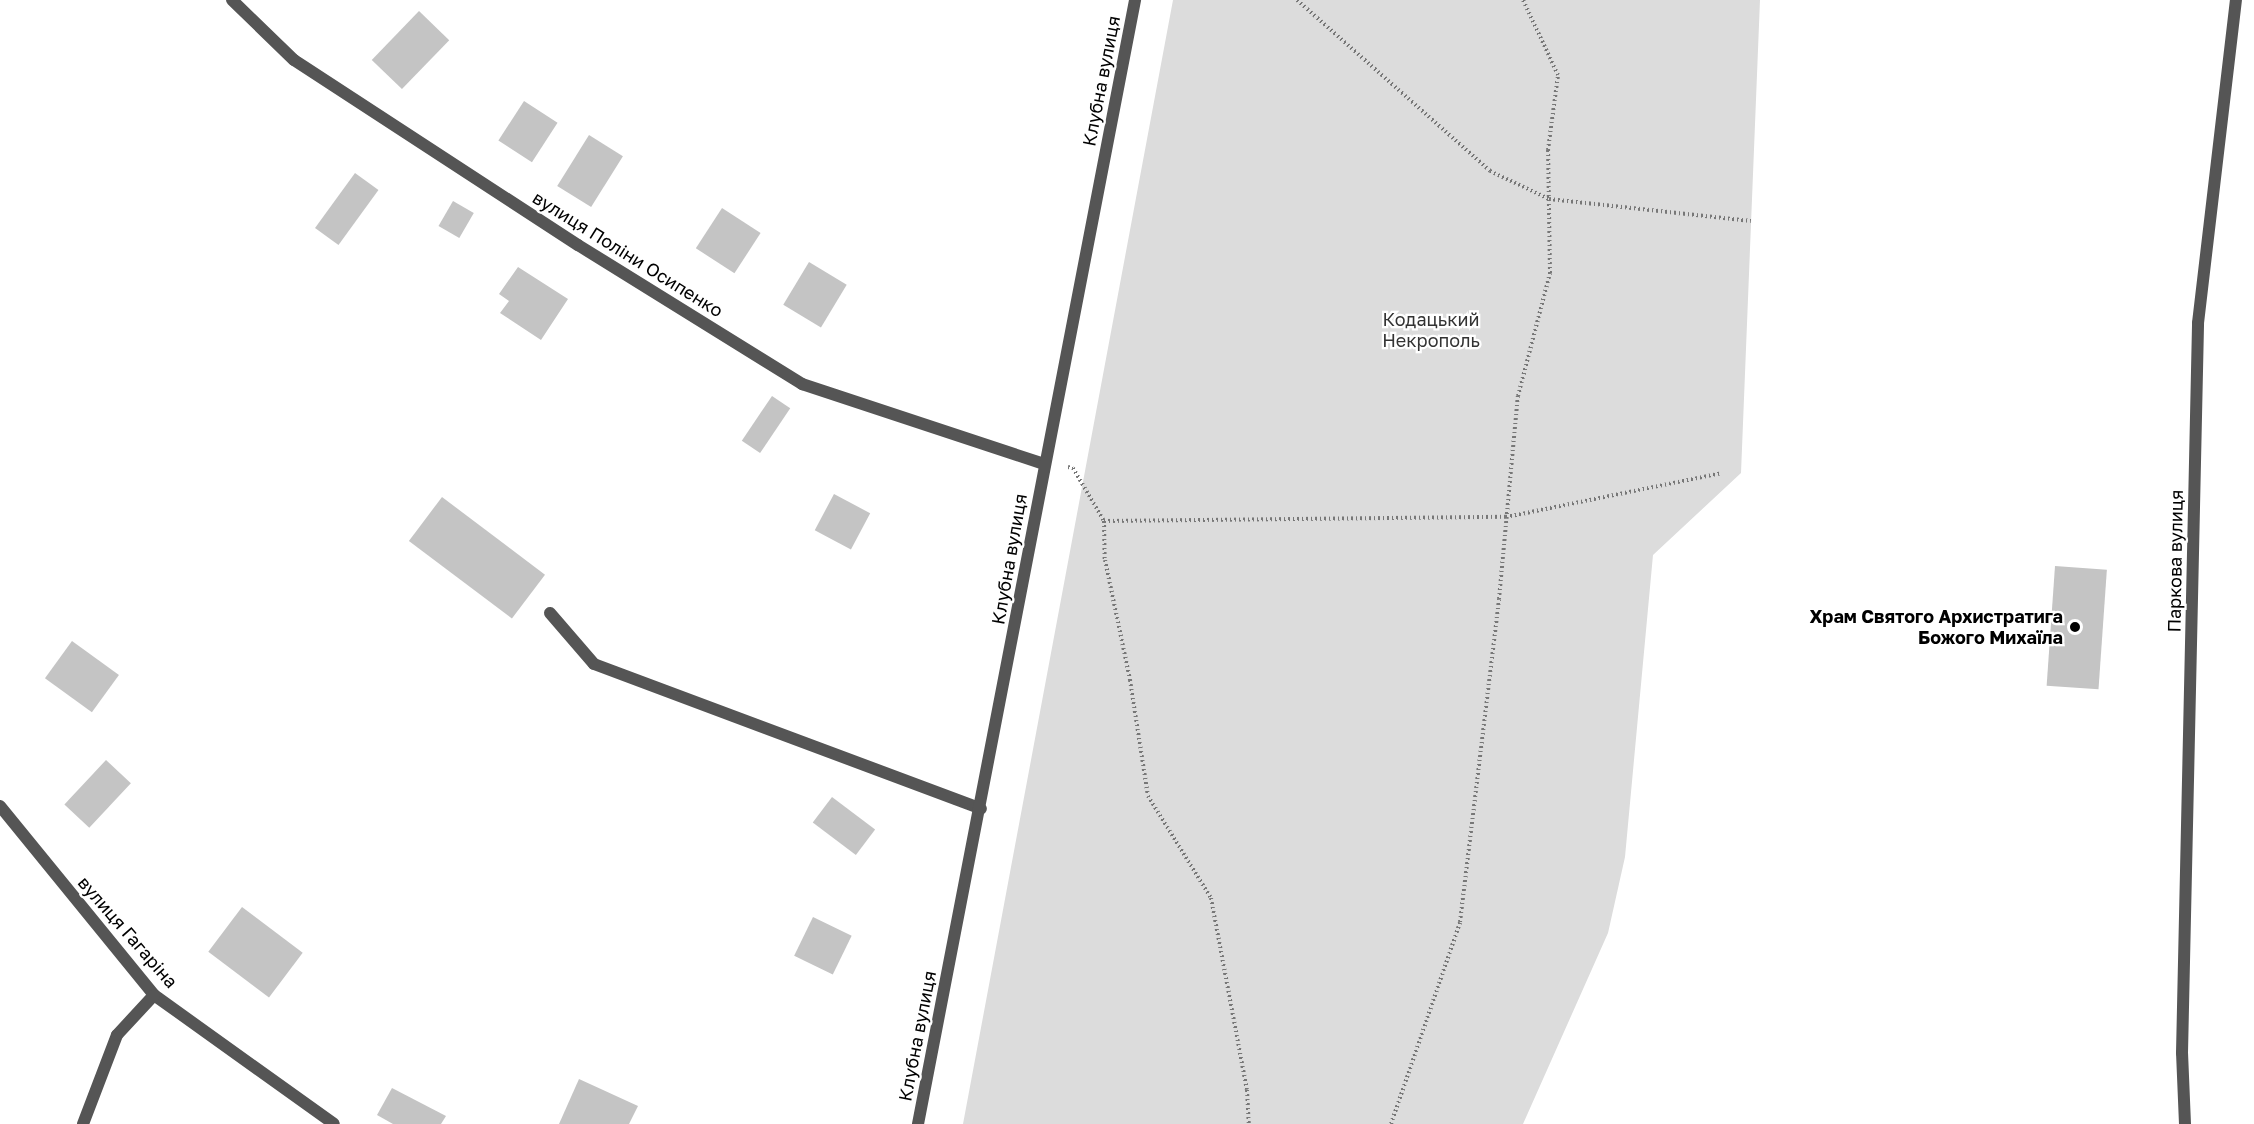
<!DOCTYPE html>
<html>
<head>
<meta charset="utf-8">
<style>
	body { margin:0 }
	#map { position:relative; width:2254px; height:1124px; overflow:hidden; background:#fff; font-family:"Golos Text",sans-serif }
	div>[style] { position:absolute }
	.green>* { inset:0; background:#dcdcdc }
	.building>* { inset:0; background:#c4c4c4; transform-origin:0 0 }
	.path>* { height:4px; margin-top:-2px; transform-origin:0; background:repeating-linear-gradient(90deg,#777 0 1.5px,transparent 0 4.5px) }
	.service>* { height:12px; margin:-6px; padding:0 6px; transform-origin:6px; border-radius:6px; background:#555 }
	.minor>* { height:12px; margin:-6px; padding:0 6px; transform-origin:6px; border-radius:6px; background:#555 }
	.tertiary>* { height:12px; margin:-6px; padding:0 6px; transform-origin:6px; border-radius:6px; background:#555 }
	.dots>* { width:16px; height:16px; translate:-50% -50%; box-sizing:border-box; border:3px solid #fff; border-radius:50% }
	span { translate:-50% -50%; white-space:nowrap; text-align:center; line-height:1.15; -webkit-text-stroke:4.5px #fff; paint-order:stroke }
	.street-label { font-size:18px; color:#000 }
	.park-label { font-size:18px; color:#333 }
	.poi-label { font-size:18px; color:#000; font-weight:700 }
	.right { translate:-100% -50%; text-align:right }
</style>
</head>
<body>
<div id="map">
	<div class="green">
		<div style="clip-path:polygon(1173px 0,1760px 0,1741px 473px,1653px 555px,1625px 857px,1608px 933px,1523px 1124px,963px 1124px)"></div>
	</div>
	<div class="building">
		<div style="left:419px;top:11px;width:42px;height:68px;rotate:44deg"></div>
		<div style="left:524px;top:101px;width:40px;height:47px;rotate:33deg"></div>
		<div style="left:589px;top:135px;width:40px;height:60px;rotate:32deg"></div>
		<div style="left:355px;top:173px;width:29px;height:68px;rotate:36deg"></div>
		<div style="left:453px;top:201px;width:24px;height:29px;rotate:30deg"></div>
		<div style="left:722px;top:208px;width:46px;height:48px;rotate:33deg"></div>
		<div style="left:809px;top:262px;width:44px;height:50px;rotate:31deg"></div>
		<div style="clip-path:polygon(518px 267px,568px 299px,541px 340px,500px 313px,509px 301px,499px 294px)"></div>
		<div style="left:772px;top:396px;width:22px;height:54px;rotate:34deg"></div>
		<div style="left:834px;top:494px;width:41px;height:41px;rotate:28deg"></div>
		<div style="left:442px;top:497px;width:129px;height:55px;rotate:37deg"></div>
		<div style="left:2055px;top:566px;width:52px;height:120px;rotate:4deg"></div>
		<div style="left:72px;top:641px;width:58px;height:46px;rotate:36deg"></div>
		<div style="left:106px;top:760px;width:34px;height:61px;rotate:43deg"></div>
		<div style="left:832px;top:797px;width:54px;height:32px;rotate:37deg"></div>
		<div style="left:242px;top:907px;width:76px;height:56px;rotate:37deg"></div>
		<div style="left:813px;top:917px;width:43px;height:43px;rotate:26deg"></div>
		<div style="clip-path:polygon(579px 1079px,638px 1106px,629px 1124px,559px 1124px)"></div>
		<div style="clip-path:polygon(392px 1088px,446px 1116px,441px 1124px,393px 1124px,377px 1115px)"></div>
	</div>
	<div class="path">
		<div style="left:1297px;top:0;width:258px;rotate:41.5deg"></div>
		<div style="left:1490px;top:171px;width:65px;rotate:25.4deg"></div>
		<div style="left:1549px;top:199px;width:203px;rotate:6.2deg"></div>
		<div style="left:1068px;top:467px;width:5px;rotate:11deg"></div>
		<div style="left:1073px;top:468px;width:61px;rotate:59.7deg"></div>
		<div style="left:1104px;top:521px;width:39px;rotate:89deg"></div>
		<div style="left:1105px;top:560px;width:123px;rotate:78.2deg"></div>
		<div style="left:1130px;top:680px;width:117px;rotate:81.2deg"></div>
		<div style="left:1148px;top:796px;width:120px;rotate:58.3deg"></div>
		<div style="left:1211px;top:898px;width:195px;rotate:79.4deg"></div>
		<div style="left:1247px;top:1090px;width:34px;rotate:87deg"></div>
		<div style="left:1104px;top:521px;width:402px;rotate:-0.6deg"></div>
		<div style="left:1506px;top:517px;width:220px;rotate:-11.5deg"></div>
		<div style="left:1391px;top:1124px;width:213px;rotate:-71.1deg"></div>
		<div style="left:1460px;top:922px;width:325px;rotate:-83.1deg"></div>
		<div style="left:1499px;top:599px;width:204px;rotate:-84.7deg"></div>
		<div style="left:1518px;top:396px;width:127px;rotate:-75.4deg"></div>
		<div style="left:1550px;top:273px;width:123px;rotate:-90.9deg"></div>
		<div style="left:1548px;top:150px;width:76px;rotate:-82.4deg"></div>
		<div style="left:1558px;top:75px;width:83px;rotate:-115deg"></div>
	</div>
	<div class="service">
		<div style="left:550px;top:613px;width:67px;rotate:49.2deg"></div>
		<div style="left:594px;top:664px;width:413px;rotate:20.5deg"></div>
	</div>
	<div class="minor">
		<div style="left:232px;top:0;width:86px;rotate:44.1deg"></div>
		<div style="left:294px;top:60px;width:339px;rotate:33.1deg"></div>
		<div style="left:578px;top:245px;width:264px;rotate:31.8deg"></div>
		<div style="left:802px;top:384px;width:255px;rotate:18.3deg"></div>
		<div style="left:0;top:806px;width:244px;rotate:50.8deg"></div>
		<div style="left:154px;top:995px;width:221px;rotate:35.6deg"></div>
		<div style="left:83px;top:1124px;width:95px;rotate:-69.1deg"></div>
		<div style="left:117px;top:1035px;width:54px;rotate:-47.2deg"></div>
		<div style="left:2185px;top:1124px;width:71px;rotate:-92.4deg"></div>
		<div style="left:2182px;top:1053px;width:730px;rotate:-88.74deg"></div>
		<div style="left:2198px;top:323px;width:325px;rotate:-83.3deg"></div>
	</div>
	<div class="tertiary">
		<div style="left:918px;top:1124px;width:1145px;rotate:-79.07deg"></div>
	</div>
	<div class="dots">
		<div style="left:2075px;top:627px;background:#000"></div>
	</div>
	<div class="street-label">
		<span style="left:1101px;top:81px;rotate:-79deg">Клубна вулиця</span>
		<span style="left:628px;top:254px;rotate:32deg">вулиця Поліни Осипенко</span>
		<span style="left:1009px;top:559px;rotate:-80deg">Клубна вулиця</span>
		<span style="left:2175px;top:561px;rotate:-89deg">Паркова вулиця</span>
		<span style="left:128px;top:932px;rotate:49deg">вулиця Гагаріна</span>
		<span style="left:917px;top:1036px;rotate:-79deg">Клубна вулиця</span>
	</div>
	<div class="park-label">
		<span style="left:1431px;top:330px">Кодацький<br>Некрополь</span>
	</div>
	<div class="poi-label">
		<span class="right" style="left:2063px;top:627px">Храм Святого Архистратига<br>Божого Михаїла</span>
	</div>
</div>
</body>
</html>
